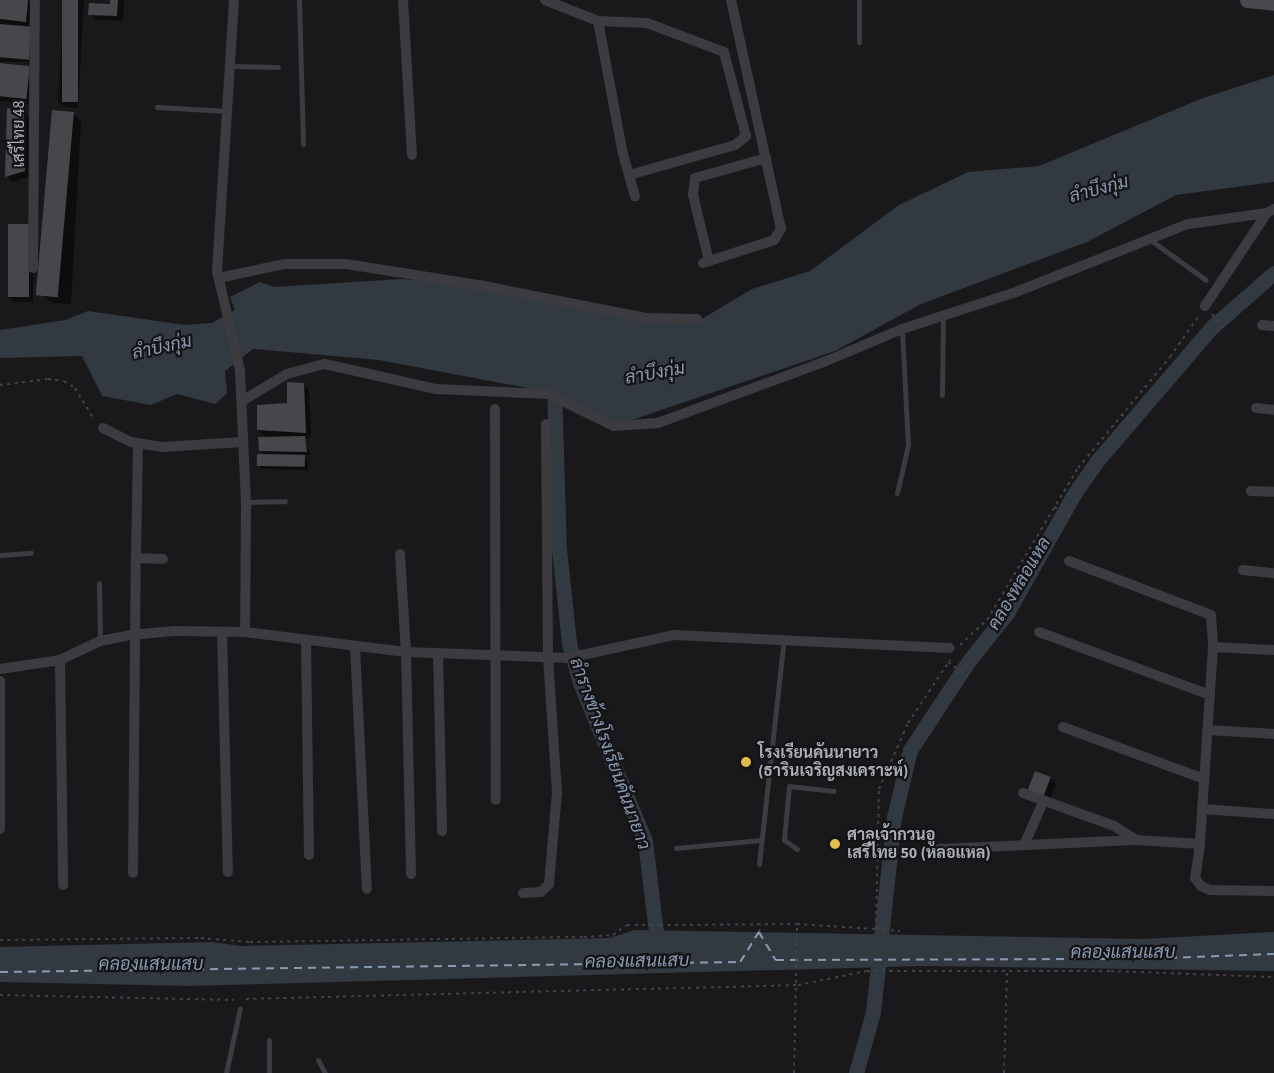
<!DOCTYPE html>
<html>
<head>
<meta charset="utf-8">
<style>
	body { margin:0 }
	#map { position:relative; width:1274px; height:1073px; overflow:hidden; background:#19191b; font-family:"Source Sans 3",Sarabun,sans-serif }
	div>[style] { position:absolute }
	.water>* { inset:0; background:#323940 }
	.shadow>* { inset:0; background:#0007; transform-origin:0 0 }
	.canal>* { height:15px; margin:-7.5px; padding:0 7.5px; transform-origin:7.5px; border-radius:7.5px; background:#323940 }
	.ferry>* { height:1.5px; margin-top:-0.75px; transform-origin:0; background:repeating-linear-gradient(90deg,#889ab1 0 8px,transparent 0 14px) }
	.building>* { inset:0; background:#47464b; transform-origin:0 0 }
	.path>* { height:2px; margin-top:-1px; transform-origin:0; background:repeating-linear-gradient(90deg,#414247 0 3px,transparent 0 7.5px) }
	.service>* { height:5px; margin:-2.5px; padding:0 2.5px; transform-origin:2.5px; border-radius:2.5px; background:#3b3b40 }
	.minor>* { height:10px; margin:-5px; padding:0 5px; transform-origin:5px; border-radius:5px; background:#3b3b40 }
	.secondary>* { height:15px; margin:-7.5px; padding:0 7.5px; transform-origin:7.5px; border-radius:7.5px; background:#494a50 }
	.dots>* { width:16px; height:16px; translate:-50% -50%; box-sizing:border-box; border:3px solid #141416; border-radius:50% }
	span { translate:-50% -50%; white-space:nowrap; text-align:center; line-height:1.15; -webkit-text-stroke:4.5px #141416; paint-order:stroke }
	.street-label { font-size:16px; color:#adb0ba }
	.poi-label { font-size:16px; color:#adb0ba; font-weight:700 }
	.left { translate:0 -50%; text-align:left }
	.water-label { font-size:18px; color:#889ab1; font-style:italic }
</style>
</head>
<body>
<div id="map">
	<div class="water">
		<div style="clip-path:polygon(1274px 75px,1274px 182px,1176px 195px,1087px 242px,921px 304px,835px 351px,617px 425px,533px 389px,379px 360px,253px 349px,225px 371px,227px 393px,215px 404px,177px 394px,151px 405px,102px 396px,82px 356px,0 358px,0 330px,65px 320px,88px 311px,185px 325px,212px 323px,235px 310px,230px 297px,260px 282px,274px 287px,401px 279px,460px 283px,695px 323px,752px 289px,810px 271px,899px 205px,968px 172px,1039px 166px,1203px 98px)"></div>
		<div style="clip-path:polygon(635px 930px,1144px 939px,1274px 932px,1274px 971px,923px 966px,190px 986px,0 982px,0 947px,212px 942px,242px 946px,610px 938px)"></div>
	</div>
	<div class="shadow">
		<div style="left:0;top:0;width:34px;height:62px"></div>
		<div style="clip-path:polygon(64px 0,84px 0,78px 108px,64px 107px,58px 102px)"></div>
		<div style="clip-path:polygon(112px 0,124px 0,123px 21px,96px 20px,90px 14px,112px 6px)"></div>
		<div style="clip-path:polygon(0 65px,30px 68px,33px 104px,0 101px)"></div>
		<div style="clip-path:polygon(9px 110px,24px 112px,30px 118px,30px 176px,12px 182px,7px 177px)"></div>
		<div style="clip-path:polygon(73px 113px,81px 121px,71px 304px,51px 303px,43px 295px)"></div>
		<div style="clip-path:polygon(34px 231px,33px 302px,14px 302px,8px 296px)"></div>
		<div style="clip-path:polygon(303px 385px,309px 390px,311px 438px,305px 438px,310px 455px,303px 455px,308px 460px,308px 470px,263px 469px,259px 466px,265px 455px,260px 451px,267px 438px,258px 430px,288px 404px)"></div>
		<div style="clip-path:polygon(1050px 778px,1056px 784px,1049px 802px,1035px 797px)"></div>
	</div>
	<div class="canal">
		<div style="left:554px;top:385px;width:164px;rotate:88.3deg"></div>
		<div style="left:559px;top:549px;width:95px;rotate:83.9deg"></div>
		<div style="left:569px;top:643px;width:41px;rotate:74.6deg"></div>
		<div style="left:580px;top:683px;width:171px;rotate:67.6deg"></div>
		<div style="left:645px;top:841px;width:108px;rotate:83.1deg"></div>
		<div style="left:856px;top:1073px;width:63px;rotate:-74.4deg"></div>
		<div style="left:873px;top:1012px;width:196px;rotate:-83.9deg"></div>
		<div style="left:894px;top:817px;width:69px;rotate:-76.6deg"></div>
		<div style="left:910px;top:750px;width:105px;rotate:-56.6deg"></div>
		<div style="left:968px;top:662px;width:63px;rotate:-51.5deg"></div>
		<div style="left:1007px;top:613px;width:137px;rotate:-60.6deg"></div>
		<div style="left:1074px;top:494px;width:40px;rotate:-55.1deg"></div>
		<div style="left:1097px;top:461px;width:177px;rotate:-49.4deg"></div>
		<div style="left:1212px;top:327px;width:82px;rotate:-41.1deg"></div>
	</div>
	<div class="ferry">
		<div style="left:0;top:972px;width:740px;rotate:-0.77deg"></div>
		<div style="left:740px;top:962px;width:36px;rotate:-58deg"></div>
		<div style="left:759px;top:932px;width:33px;rotate:59deg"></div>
		<div style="left:776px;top:960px;width:365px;rotate:-0.2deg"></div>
		<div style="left:1141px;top:959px;width:133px;rotate:-2.2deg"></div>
	</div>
	<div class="building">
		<div style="clip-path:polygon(0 0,28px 0,26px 22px,0 19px)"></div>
		<div style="left:62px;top:0;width:16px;height:102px"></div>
		<div style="clip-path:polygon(110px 0,118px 0,117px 16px,88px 15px,89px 3px,110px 4px)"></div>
		<div style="left:0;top:24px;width:32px;height:33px;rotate:5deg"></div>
		<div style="left:0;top:63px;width:30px;height:33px;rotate:6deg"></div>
		<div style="clip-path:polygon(7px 108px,24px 111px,25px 171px,5px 177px)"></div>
		<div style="left:52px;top:110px;width:22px;height:186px;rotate:5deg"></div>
		<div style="left:8px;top:224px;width:21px;height:73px"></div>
		<div style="clip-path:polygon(287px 382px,304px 383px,306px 433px,257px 430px,257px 405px,287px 403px)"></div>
		<div style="clip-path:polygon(305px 436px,307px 452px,259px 451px,258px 437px)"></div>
		<div style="left:257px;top:454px;width:48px;height:12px;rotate:1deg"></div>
		<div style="left:1035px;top:771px;width:17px;height:22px;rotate:21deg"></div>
	</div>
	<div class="path">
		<div style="left:1212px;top:314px;width:18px;rotate:52deg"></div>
		<div style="left:0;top:385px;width:48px;rotate:-7.1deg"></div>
		<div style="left:48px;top:379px;width:16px;rotate:7deg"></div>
		<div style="left:64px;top:381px;width:13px;rotate:32deg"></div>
		<div style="left:75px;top:388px;width:37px;rotate:59deg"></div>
		<div style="left:1121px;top:414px;width:22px;rotate:39deg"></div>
		<div style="left:1054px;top:507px;width:20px;rotate:27deg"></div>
		<div style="left:960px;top:645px;width:37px;rotate:-43deg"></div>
		<div style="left:987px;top:620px;width:177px;rotate:-59.1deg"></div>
		<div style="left:1078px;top:468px;width:144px;rotate:-50.3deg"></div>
		<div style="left:1170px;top:357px;width:49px;rotate:-55deg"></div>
		<div style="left:948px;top:662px;width:24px;rotate:36deg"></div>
		<div style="left:876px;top:929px;width:24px;rotate:5deg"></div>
		<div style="left:759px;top:932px;width:8px;rotate:-76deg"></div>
		<div style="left:0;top:940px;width:201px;rotate:-0.6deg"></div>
		<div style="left:201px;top:938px;width:49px;rotate:4.7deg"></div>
		<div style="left:250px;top:942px;width:334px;rotate:-0.9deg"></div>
		<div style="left:584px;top:937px;width:29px;rotate:-4deg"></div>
		<div style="left:613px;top:935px;width:17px;rotate:-36deg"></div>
		<div style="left:627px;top:925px;width:33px"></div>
		<div style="left:660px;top:925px;width:137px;rotate:-0.4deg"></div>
		<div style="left:797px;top:924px;width:79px;rotate:3.6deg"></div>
		<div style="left:876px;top:929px;width:140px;rotate:-88.8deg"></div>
		<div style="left:879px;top:789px;width:72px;rotate:-66.3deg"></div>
		<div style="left:908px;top:723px;width:76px;rotate:-56.3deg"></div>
		<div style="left:0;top:995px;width:234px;rotate:1.2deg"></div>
		<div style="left:246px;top:999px;width:552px;rotate:-1.45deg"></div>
		<div style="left:798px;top:985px;width:70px;rotate:-11.5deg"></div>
		<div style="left:867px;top:971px;width:244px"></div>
		<div style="left:1111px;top:971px;width:163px;rotate:2.1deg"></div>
		<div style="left:794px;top:1073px;width:149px;rotate:-88.8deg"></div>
		<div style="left:1004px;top:1073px;width:101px;rotate:-88.3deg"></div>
	</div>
	<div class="service">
		<div style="left:299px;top:0;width:144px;rotate:88.4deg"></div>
		<div style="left:859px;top:42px;width:42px;rotate:-90deg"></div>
		<div style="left:230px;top:66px;width:48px;rotate:1.2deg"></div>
		<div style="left:157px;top:107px;width:70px;rotate:3.3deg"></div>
		<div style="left:1149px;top:239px;width:70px;rotate:35.7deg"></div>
		<div style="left:942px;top:395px;width:77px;rotate:-89.3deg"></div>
		<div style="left:897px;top:493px;width:49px;rotate:-77.1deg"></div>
		<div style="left:908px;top:445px;width:116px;rotate:-93deg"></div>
		<div style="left:246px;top:502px;width:39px;rotate:-1deg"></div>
		<div style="left:0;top:555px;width:31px;rotate:-4deg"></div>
		<div style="left:99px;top:583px;width:58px;rotate:89deg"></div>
		<div style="left:676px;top:848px;width:85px;rotate:-5.4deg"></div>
		<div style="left:797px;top:849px;width:16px;rotate:-145deg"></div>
		<div style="left:784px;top:840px;width:54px;rotate:-84.7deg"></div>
		<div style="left:789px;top:786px;width:45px;rotate:6.3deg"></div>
		<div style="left:759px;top:864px;width:226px;rotate:-83.7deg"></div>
		<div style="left:318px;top:1060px;width:15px;rotate:62deg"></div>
		<div style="left:226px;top:1073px;width:66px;rotate:-77.8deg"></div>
		<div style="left:269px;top:1073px;width:33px;rotate:-90deg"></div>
	</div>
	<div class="minor">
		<div style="left:234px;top:0;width:272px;rotate:93.6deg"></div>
		<div style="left:217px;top:271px;width:103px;rotate:77deg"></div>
		<div style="left:240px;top:371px;width:131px;rotate:87.4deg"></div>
		<div style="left:246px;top:502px;width:130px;rotate:90.4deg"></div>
		<div style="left:403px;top:0;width:155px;rotate:86.7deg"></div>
		<div style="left:545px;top:0;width:57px;rotate:21.6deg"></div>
		<div style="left:598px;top:21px;width:135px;rotate:79.4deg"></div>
		<div style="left:623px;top:154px;width:44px;rotate:74.1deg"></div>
		<div style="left:598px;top:21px;width:49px;rotate:2.3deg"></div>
		<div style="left:647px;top:23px;width:82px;rotate:20.6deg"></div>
		<div style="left:724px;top:52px;width:87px;rotate:75.3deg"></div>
		<div style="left:746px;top:136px;width:14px;rotate:141deg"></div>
		<div style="left:735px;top:145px;width:110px;rotate:164.2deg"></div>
		<div style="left:709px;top:261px;width:68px;rotate:-103.6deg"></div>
		<div style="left:693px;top:195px;width:17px;rotate:-83deg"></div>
		<div style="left:695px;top:178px;width:74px;rotate:-15.7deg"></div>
		<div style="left:703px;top:263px;width:75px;rotate:-17.9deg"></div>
		<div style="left:774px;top:240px;width:13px;rotate:-58deg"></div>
		<div style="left:781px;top:229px;width:234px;rotate:-102.3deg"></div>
		<div style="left:33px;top:268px;width:268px;rotate:-89.6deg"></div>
		<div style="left:219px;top:278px;width:66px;rotate:-12.2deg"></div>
		<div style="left:284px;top:264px;width:62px"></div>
		<div style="left:346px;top:264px;width:135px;rotate:9deg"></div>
		<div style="left:479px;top:285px;width:170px;rotate:11.2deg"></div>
		<div style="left:646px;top:318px;width:51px;rotate:1.1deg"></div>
		<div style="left:1205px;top:306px;width:112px;rotate:-56.3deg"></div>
		<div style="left:1262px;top:325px;width:12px;rotate:5deg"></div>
		<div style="left:242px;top:401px;width:52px;rotate:-31deg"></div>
		<div style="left:287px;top:374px;width:39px;rotate:-15deg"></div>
		<div style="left:325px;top:364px;width:114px;rotate:12.7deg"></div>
		<div style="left:436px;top:389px;width:112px;rotate:2.6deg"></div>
		<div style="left:548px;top:394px;width:73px;rotate:25.9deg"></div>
		<div style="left:614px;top:426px;width:44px;rotate:-3.9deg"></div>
		<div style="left:658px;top:423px;width:177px;rotate:-20.2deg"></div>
		<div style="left:824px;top:362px;width:85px;rotate:-22.9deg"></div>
		<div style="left:902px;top:329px;width:120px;rotate:-18deg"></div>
		<div style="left:1016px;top:292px;width:185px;rotate:-21.6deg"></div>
		<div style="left:1188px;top:224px;width:80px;rotate:-7.9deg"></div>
		<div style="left:1267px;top:213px;width:8px;rotate:-30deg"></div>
		<div style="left:1256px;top:408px;width:18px;rotate:6deg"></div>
		<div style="left:495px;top:409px;width:391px;rotate:89.9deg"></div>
		<div style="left:103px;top:428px;width:31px;rotate:27deg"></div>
		<div style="left:131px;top:442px;width:31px;rotate:9deg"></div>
		<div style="left:162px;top:447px;width:80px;rotate:-3.6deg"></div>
		<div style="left:1251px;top:491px;width:23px;rotate:2deg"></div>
		<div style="left:400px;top:554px;width:98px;rotate:86.5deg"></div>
		<div style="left:406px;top:652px;width:222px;rotate:88.7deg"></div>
		<div style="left:136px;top:558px;width:115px;rotate:-89deg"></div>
		<div style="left:1069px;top:561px;width:152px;rotate:20.8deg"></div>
		<div style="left:1211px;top:615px;width:32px;rotate:86deg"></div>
		<div style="left:1213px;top:647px;width:197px;rotate:93.8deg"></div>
		<div style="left:1243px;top:570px;width:31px;rotate:6deg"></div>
		<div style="left:222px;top:632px;width:240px;rotate:88.6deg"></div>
		<div style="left:1039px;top:632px;width:182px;rotate:20.2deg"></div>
		<div style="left:306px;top:641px;width:214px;rotate:89.2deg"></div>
		<div style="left:355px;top:646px;width:243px;rotate:87.2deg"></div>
		<div style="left:1213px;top:647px;width:61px;rotate:2.8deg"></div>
		<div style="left:438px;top:653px;width:178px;rotate:88.7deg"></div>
		<div style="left:60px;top:660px;width:225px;rotate:89.2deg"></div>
		<div style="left:0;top:669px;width:61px;rotate:-8.5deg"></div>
		<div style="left:60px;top:660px;width:44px;rotate:-25.4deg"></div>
		<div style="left:100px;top:641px;width:31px;rotate:-11deg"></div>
		<div style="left:130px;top:635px;width:44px;rotate:-5.2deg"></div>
		<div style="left:174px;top:631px;width:71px;rotate:0.8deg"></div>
		<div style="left:245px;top:632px;width:162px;rotate:7.1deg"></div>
		<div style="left:406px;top:652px;width:162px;rotate:2.1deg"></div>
		<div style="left:568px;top:658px;width:108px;rotate:-12.2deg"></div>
		<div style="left:674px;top:635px;width:276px;rotate:2.7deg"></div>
		<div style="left:0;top:681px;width:148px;rotate:90deg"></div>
		<div style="left:1063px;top:727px;width:150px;rotate:20.2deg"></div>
		<div style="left:1207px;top:730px;width:67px;rotate:3.4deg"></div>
		<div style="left:1023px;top:793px;width:97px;rotate:19.9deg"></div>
		<div style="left:1114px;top:826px;width:26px;rotate:32deg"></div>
		<div style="left:1202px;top:809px;width:72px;rotate:4deg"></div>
		<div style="left:1024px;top:845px;width:49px;rotate:-66deg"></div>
		<div style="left:939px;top:849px;width:197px;rotate:-2.6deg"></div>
		<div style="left:1136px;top:840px;width:64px;rotate:3.6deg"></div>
		<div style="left:1200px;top:844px;width:34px;rotate:98deg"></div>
		<div style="left:1195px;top:878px;width:10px;rotate:53deg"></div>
		<div style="left:1201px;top:886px;width:10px;rotate:24deg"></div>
		<div style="left:1210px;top:890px;width:64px;rotate:0.9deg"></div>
		<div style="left:133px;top:873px;width:315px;rotate:-89.5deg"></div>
		<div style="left:136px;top:558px;width:27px;rotate:2deg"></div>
		<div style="left:523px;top:893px;width:18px;rotate:-3deg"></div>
		<div style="left:541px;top:892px;width:11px;rotate:-45deg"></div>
		<div style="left:549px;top:884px;width:91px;rotate:-85deg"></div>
		<div style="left:557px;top:793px;width:136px;rotate:-93.8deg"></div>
		<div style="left:548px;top:657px;width:233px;rotate:-90.5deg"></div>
	</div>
	<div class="secondary">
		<div style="left:1247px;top:0;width:27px;rotate:6deg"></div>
	</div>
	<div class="dots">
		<div style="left:746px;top:762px;background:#e2bb4a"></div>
		<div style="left:835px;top:844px;background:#e2bb4a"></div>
	</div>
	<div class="street-label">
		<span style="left:19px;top:134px;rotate:-90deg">เสรีไทย 48</span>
	</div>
	<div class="poi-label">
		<span class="left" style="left:758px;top:762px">โรงเรียนคันนายาว<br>(ธารินเจริญสงเคราะห์)</span>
		<span class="left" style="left:847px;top:844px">ศาลเจ้ากวนอู<br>เสรีไทย 50 (หลอแหล)</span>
	</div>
	<div class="water-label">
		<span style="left:1099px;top:190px;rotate:-15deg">ลำบึงกุ่ม</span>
		<span style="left:162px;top:348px;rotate:-12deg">ลำบึงกุ่ม</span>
		<span style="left:655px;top:374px;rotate:-10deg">ลำบึงกุ่ม</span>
		<span style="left:1020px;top:584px;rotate:-59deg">คลองหลอแหล</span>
		<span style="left:609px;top:754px;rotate:70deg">ลำรางข้างโรงเรียนคันนายาว</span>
		<span style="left:1123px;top:953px">คลองแสนแสบ</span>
		<span style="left:637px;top:962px;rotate:-1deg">คลองแสนแสบ</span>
		<span style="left:151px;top:965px">คลองแสนแสบ</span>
	</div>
</div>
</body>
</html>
